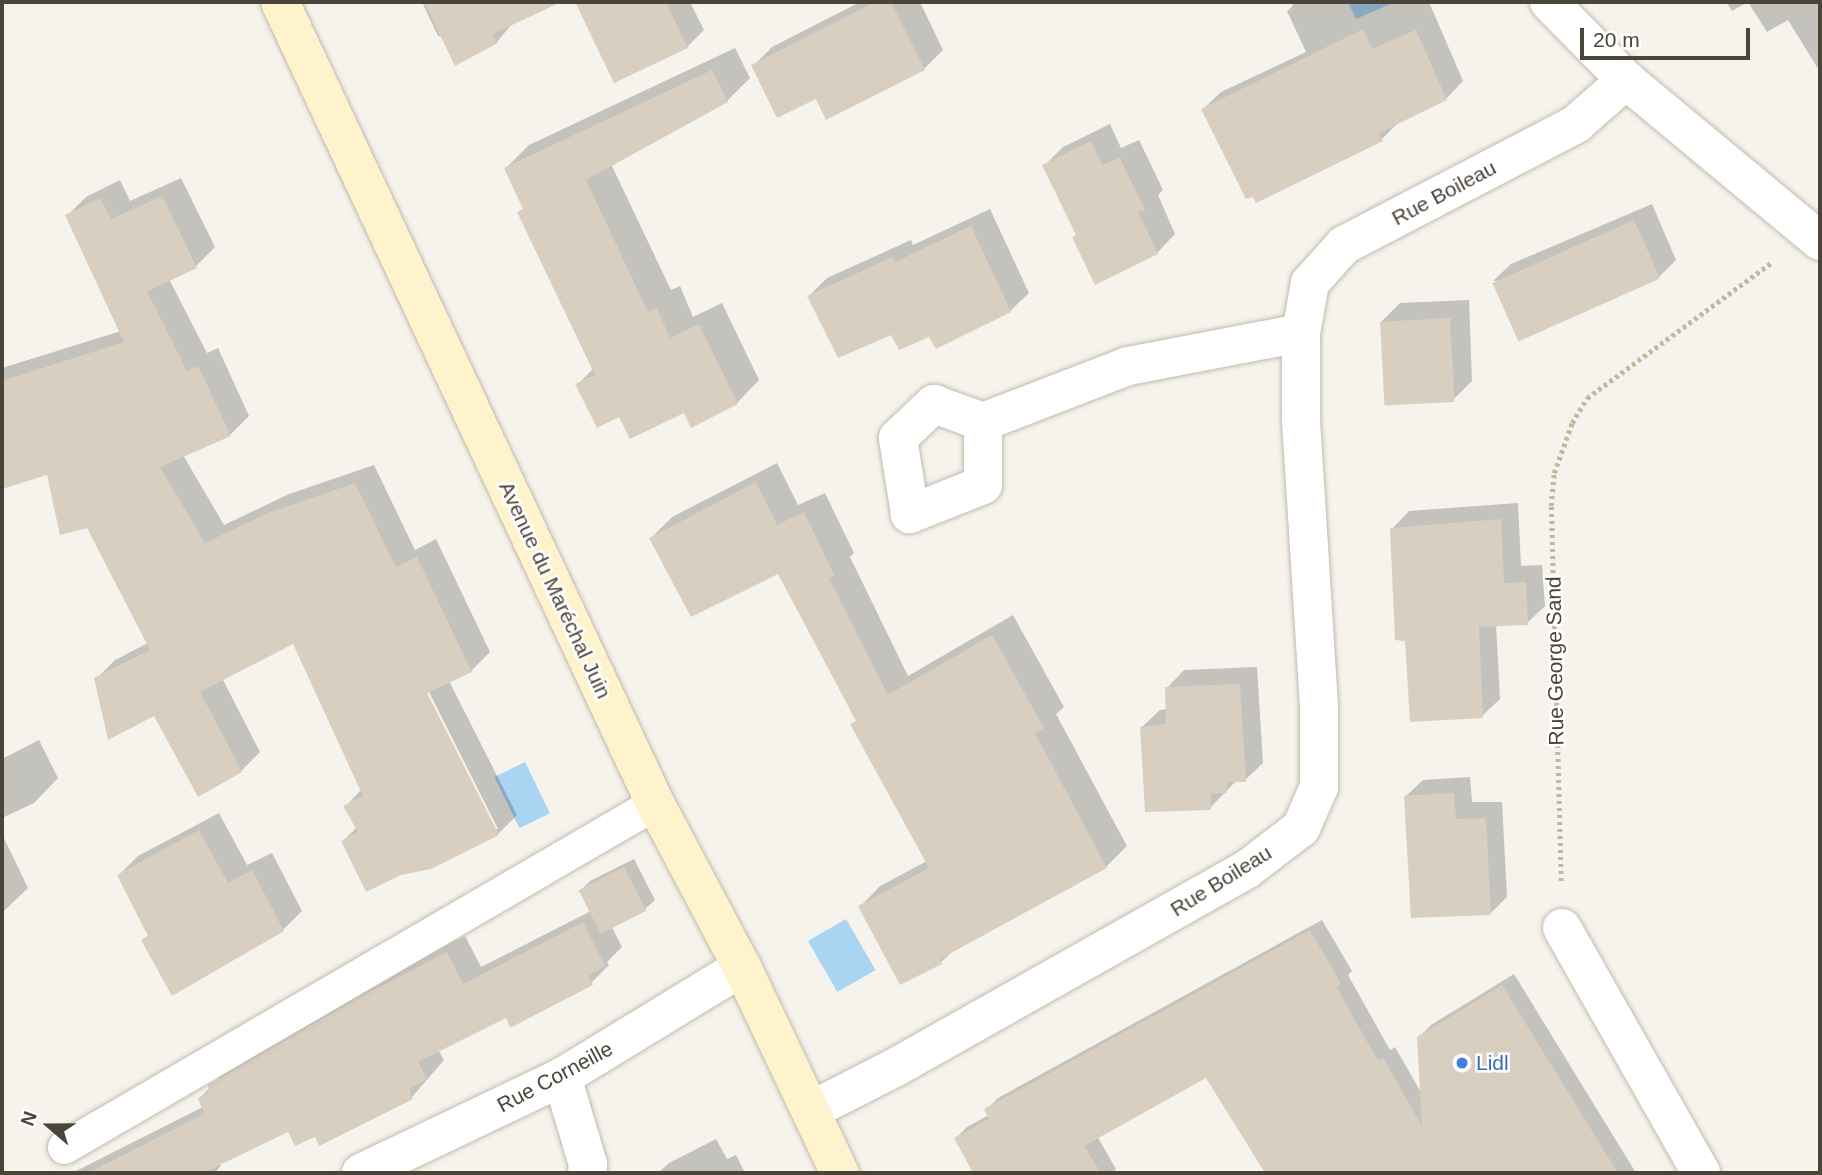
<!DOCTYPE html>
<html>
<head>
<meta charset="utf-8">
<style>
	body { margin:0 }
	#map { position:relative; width:1822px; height:1175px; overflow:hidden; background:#f6f3ec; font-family:Arial,sans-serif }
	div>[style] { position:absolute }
	.water>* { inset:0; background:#a9d4f2; transform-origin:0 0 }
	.shadow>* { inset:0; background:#0003 }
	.building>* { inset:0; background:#d8cfc1; transform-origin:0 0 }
	.path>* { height:4.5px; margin-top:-2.25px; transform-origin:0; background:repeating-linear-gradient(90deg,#c4b79f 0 3.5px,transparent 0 7px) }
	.roads { filter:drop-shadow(0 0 2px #c2bbae) drop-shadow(0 0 2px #c2bbae) }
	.service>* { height:33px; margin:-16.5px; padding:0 16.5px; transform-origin:16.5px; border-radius:16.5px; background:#fff }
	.minor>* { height:38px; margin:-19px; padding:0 19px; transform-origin:19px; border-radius:19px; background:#fff }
	.secondary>* { height:38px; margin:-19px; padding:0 19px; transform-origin:19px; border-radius:19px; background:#fff3cd }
	.dots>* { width:19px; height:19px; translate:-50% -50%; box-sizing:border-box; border:4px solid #fff; border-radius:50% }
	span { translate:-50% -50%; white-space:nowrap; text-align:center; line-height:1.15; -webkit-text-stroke:5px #fff; paint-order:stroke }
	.street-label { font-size:21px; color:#4b4439 }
	.shop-label { font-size:21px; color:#366cbe }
	.left { translate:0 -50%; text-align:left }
	.frame { position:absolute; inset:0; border:4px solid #4b4439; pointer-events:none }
	.north { position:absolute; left:14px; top:1091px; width:70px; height:70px; -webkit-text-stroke:5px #fff; paint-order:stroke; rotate:290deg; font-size:19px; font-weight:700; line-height:28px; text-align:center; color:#4b4439 }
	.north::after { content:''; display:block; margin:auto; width:24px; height:32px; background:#4b4439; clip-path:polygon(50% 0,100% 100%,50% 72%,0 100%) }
	.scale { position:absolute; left:1580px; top:28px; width:170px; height:32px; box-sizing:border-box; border:4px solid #4b4439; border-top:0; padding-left:9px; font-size:21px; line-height:24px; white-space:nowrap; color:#4b4439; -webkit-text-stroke:5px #fff; paint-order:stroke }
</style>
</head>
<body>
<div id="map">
	<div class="water">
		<div style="clip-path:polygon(1348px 2px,1395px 2px,1356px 19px)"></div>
		<div style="left:525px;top:762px;width:57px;height:34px;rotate:64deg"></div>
		<div style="left:846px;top:919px;width:59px;height:44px;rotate:60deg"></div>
	</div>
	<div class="shadow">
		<div style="clip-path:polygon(422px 2px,557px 2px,513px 23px,497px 42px,438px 36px)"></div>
		<div style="clip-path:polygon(577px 2px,690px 2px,704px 30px,687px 47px,614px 81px)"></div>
		<div style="clip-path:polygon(860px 2px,920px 2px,943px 50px,924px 69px,817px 96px,753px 66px,772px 47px)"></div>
		<div style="clip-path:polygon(1291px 2px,1429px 2px,1463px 81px,1446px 99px,1399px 122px,1382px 139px,1203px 109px,1221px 92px,1306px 52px,1287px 11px,1293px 6px)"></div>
		<div style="clip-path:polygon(1726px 2px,1820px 2px,1820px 72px,1788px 20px,1767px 32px,1748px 2px,1732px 11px)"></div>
		<div style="clip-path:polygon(735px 48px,750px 78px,727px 101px,611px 164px,671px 290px,680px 286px,693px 317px,722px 303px,759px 380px,737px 403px,684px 411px,620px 414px,578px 384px,594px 368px,519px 212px,525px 207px,506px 168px,529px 145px)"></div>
		<div style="clip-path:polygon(1110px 124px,1121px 148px,1139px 140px,1163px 190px,1158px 195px,1175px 234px,1157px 253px,1078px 234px,1044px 166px,1063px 147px)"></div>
		<div style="clip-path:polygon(evenodd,181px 178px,215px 247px,196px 266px,169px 279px,207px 353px,218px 348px,249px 416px,230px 435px,183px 455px,224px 525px,289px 494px,374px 465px,415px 550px,436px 539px,490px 652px,471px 671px,449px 681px,517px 815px,498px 834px,343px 841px,357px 827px,346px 806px,362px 789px,293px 641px,222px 678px,260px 752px,241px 771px,96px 679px,115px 660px,148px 643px,88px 526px,48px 473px,2px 488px,2px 368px,121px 331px,67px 216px,86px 197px,120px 180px,130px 201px,181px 178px,425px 684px,498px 829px,494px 829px,422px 686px,425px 684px)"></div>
		<div style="clip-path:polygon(1652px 204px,1676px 260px,1659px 277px,1493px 281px,1511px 264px)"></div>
		<div style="clip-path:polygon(990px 209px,1029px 293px,1010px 311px,930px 334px,892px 333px,809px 296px,827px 278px,911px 240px,913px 245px)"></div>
		<div style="clip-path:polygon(1469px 300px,1472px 381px,1453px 400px,1381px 322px,1400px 303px)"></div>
		<div style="clip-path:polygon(777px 463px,798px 505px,825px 493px,854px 553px,850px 557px,908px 676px,1013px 615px,1064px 707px,1056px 714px,1127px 846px,1106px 867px,955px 949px,941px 962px,901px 982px,860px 907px,880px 886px,927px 861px,853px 724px,858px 719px,779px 571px,651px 538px,672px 517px)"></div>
		<div style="clip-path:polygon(1518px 503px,1521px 566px,1542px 565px,1545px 606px,1527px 623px,1496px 624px,1500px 699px,1482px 716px,1392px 529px,1409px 511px)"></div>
		<div style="clip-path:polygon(1257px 667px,1263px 763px,1245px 780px,1237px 780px,1210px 808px,1142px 727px,1160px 710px,1167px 709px,1167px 688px,1184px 670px)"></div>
		<div style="clip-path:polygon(39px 740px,58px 778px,34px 803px,2px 818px,2px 759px)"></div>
		<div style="clip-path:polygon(1470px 777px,1472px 802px,1502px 802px,1507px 897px,1490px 914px,1406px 796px,1423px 780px)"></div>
		<div style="clip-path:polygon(219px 813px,247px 865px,272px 853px,302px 911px,283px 930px,143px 940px,149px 934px,119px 875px,138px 856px)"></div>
		<div style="clip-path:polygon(2px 834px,28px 888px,2px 913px)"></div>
		<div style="clip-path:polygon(634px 859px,655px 900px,645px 909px,612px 927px,622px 947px,607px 962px,609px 965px,591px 983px,507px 1016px,438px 1050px,444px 1060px,412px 1097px,315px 1134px,289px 1130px,219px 1163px,221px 1166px,214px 1173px,72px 1173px,203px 1107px,200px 1098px,228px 1068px,399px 969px,465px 936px,481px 967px,591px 911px,581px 890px,590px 881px)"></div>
		<div style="clip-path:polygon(1322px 920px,1352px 971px,1348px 975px,1390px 1050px,1395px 1047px,1422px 1094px,1419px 1037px,1431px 1025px,1514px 974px,1636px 1173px,1267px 1173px,1207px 1075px,1097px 1136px,1116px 1169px,1112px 1173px,1043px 1173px,1036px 1161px,1014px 1173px,975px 1173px,956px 1138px,967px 1127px,989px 1115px,986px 1110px,998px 1098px)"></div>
		<div style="clip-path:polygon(716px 1139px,727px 1159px,736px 1155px,745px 1173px,658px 1173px,669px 1163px)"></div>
	</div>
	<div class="building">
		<div style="clip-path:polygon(424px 2px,561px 2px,493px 34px,498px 43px,455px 66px)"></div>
		<div style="clip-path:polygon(575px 2px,666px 2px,688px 48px,614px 83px)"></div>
		<div style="clip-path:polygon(875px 2px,891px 2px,925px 70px,826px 120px,816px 99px,777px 118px,751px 65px)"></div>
		<div style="clip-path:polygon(1363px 29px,1372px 49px,1416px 30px,1447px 100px,1379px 133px,1383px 141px,1256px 203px,1253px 197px,1246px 199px,1201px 109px)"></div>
		<div style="clip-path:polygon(712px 70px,728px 102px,586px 180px,648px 312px,657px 308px,670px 338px,699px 324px,738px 404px,691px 428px,684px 413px,630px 439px,619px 417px,597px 428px,575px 384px,595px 375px,517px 212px,523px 209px,504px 168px)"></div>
		<div style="clip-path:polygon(1091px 141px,1102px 165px,1120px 158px,1145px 210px,1138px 212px,1158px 254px,1095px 285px,1072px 237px,1076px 235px,1042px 165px)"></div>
		<div style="clip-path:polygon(162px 196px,197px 268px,147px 291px,187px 371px,198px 366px,231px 436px,160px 467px,205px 543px,268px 513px,355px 483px,396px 567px,417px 557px,472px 672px,427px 693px,499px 835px,431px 869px,401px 875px,366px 892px,341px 841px,358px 832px,343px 806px,363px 796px,293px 644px,200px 692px,242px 772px,198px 797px,154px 716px,108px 740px,94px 678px,150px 650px,87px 528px,60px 535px,47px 475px,2px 489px,2px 381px,124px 342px,65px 215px,100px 198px,111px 219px)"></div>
		<div style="left:1634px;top:220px;width:64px;height:155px;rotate:66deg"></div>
		<div style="clip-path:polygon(971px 226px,1011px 312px,936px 349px,929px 337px,899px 350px,891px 335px,838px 358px,807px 296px,892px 257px,895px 262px)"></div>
		<div style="left:1450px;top:318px;width:84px;height:70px;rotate:87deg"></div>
		<div style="clip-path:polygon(756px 482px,777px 525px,804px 512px,834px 575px,829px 578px,888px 695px,992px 635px,1044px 728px,1035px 733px,1107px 868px,940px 959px,942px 964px,900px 985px,858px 906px,929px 868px,850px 724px,856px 721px,778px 574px,691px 617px,649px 538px)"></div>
		<div style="clip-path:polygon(1501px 519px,1504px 583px,1526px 582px,1528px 625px,1479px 627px,1483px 718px,1410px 722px,1405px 641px,1395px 640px,1390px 528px)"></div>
		<div style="clip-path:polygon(1240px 684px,1246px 782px,1227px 782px,1227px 793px,1211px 794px,1211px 810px,1145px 812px,1140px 727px,1166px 724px,1165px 687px)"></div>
		<div style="clip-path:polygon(1454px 793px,1456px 819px,1486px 818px,1491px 915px,1411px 918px,1404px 796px)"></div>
		<div style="clip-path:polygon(199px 830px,228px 883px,252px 870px,284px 931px,172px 996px,141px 940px,148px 936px,117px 875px)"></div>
		<div style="left:624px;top:867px;width:49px;height:51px;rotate:63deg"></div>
		<div style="clip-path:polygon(583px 922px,605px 966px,588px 976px,593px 985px,510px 1028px,506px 1018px,418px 1062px,427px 1079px,409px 1089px,413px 1099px,319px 1146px,315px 1137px,295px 1146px,288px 1132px,203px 1173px,88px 1173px,204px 1114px,198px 1098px,209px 1092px,208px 1085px,356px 999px,447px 952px,463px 984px)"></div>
		<div style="clip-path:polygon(1310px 930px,1341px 984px,1337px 988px,1378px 1061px,1383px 1058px,1422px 1126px,1417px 1037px,1502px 985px,1618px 1173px,1265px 1173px,1206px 1078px,1084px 1146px,1101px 1173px,973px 1173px,954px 1138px,989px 1119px,984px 1109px)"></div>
	</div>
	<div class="path">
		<div style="left:1561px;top:881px;width:375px;rotate:-91.5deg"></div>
		<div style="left:1551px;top:506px;width:33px;rotate:-85deg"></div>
		<div style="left:1554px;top:473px;width:53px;rotate:-70.2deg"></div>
		<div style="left:1572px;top:423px;width:29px;rotate:-59deg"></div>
		<div style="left:1587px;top:398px;width:228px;rotate:-36.3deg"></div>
	</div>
	<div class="roads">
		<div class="service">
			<div style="left:64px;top:1147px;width:684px;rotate:-30.2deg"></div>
		</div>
		<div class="minor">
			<div style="left:1549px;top:2px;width:110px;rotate:45.4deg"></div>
			<div style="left:1626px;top:80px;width:252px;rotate:39.7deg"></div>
			<div style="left:983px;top:422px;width:63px;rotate:90deg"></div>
			<div style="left:983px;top:485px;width:79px;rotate:158.3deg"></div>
			<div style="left:910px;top:514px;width:77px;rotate:-99deg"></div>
			<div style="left:898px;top:438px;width:50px;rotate:-43.4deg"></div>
			<div style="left:934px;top:404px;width:52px;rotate:20.2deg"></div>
			<div style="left:983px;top:422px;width:155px;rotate:-21.1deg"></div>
			<div style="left:1128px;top:366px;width:176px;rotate:-10.8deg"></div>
			<div style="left:1562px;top:928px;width:282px;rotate:60.4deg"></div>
			<div style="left:562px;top:1077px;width:91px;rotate:73.4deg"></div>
			<div style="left:588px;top:1164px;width:9px;rotate:96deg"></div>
			<div style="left:812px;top:1110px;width:94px;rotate:-27.1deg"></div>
			<div style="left:896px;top:1067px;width:402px;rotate:-29.4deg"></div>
			<div style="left:1246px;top:870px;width:69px;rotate:-37.4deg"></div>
			<div style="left:1301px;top:828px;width:45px;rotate:-66.3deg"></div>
			<div style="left:1319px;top:787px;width:81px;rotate:-90deg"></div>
			<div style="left:1319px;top:706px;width:290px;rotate:-93.6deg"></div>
			<div style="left:1301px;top:417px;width:84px;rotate:-90deg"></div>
			<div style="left:1301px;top:333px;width:51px;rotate:-79.8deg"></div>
			<div style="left:1310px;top:283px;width:51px;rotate:-48.2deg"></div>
			<div style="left:1344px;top:245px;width:262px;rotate:-27.5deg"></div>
			<div style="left:1576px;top:124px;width:67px;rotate:-41.3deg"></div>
			<div style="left:361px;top:1173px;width:223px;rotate:-25.5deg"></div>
			<div style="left:562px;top:1077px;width:211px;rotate:-31.4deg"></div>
		</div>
		<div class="secondary">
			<div style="left:280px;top:2px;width:884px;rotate:64.91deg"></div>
			<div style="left:655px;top:803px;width:186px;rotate:62.1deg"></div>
			<div style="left:742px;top:967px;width:228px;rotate:64.6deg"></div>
		</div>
	</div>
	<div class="dots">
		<div style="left:1462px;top:1063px;background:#3f7fe0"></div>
	</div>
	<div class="street-label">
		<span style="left:1444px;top:193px;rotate:-28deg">Rue Boileau</span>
		<span style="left:555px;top:590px;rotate:65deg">Avenue du Maréchal Juin</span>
		<span style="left:1555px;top:661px;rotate:-91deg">Rue George Sand</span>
		<span style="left:1221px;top:881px;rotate:-32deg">Rue Boileau</span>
		<span style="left:555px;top:1077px;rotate:-28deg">Rue Corneille</span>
	</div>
	<div class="shop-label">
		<span class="left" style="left:1476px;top:1063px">Lidl</span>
	</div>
	<div class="frame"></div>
	<div class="north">N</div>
	<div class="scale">20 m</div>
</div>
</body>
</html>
